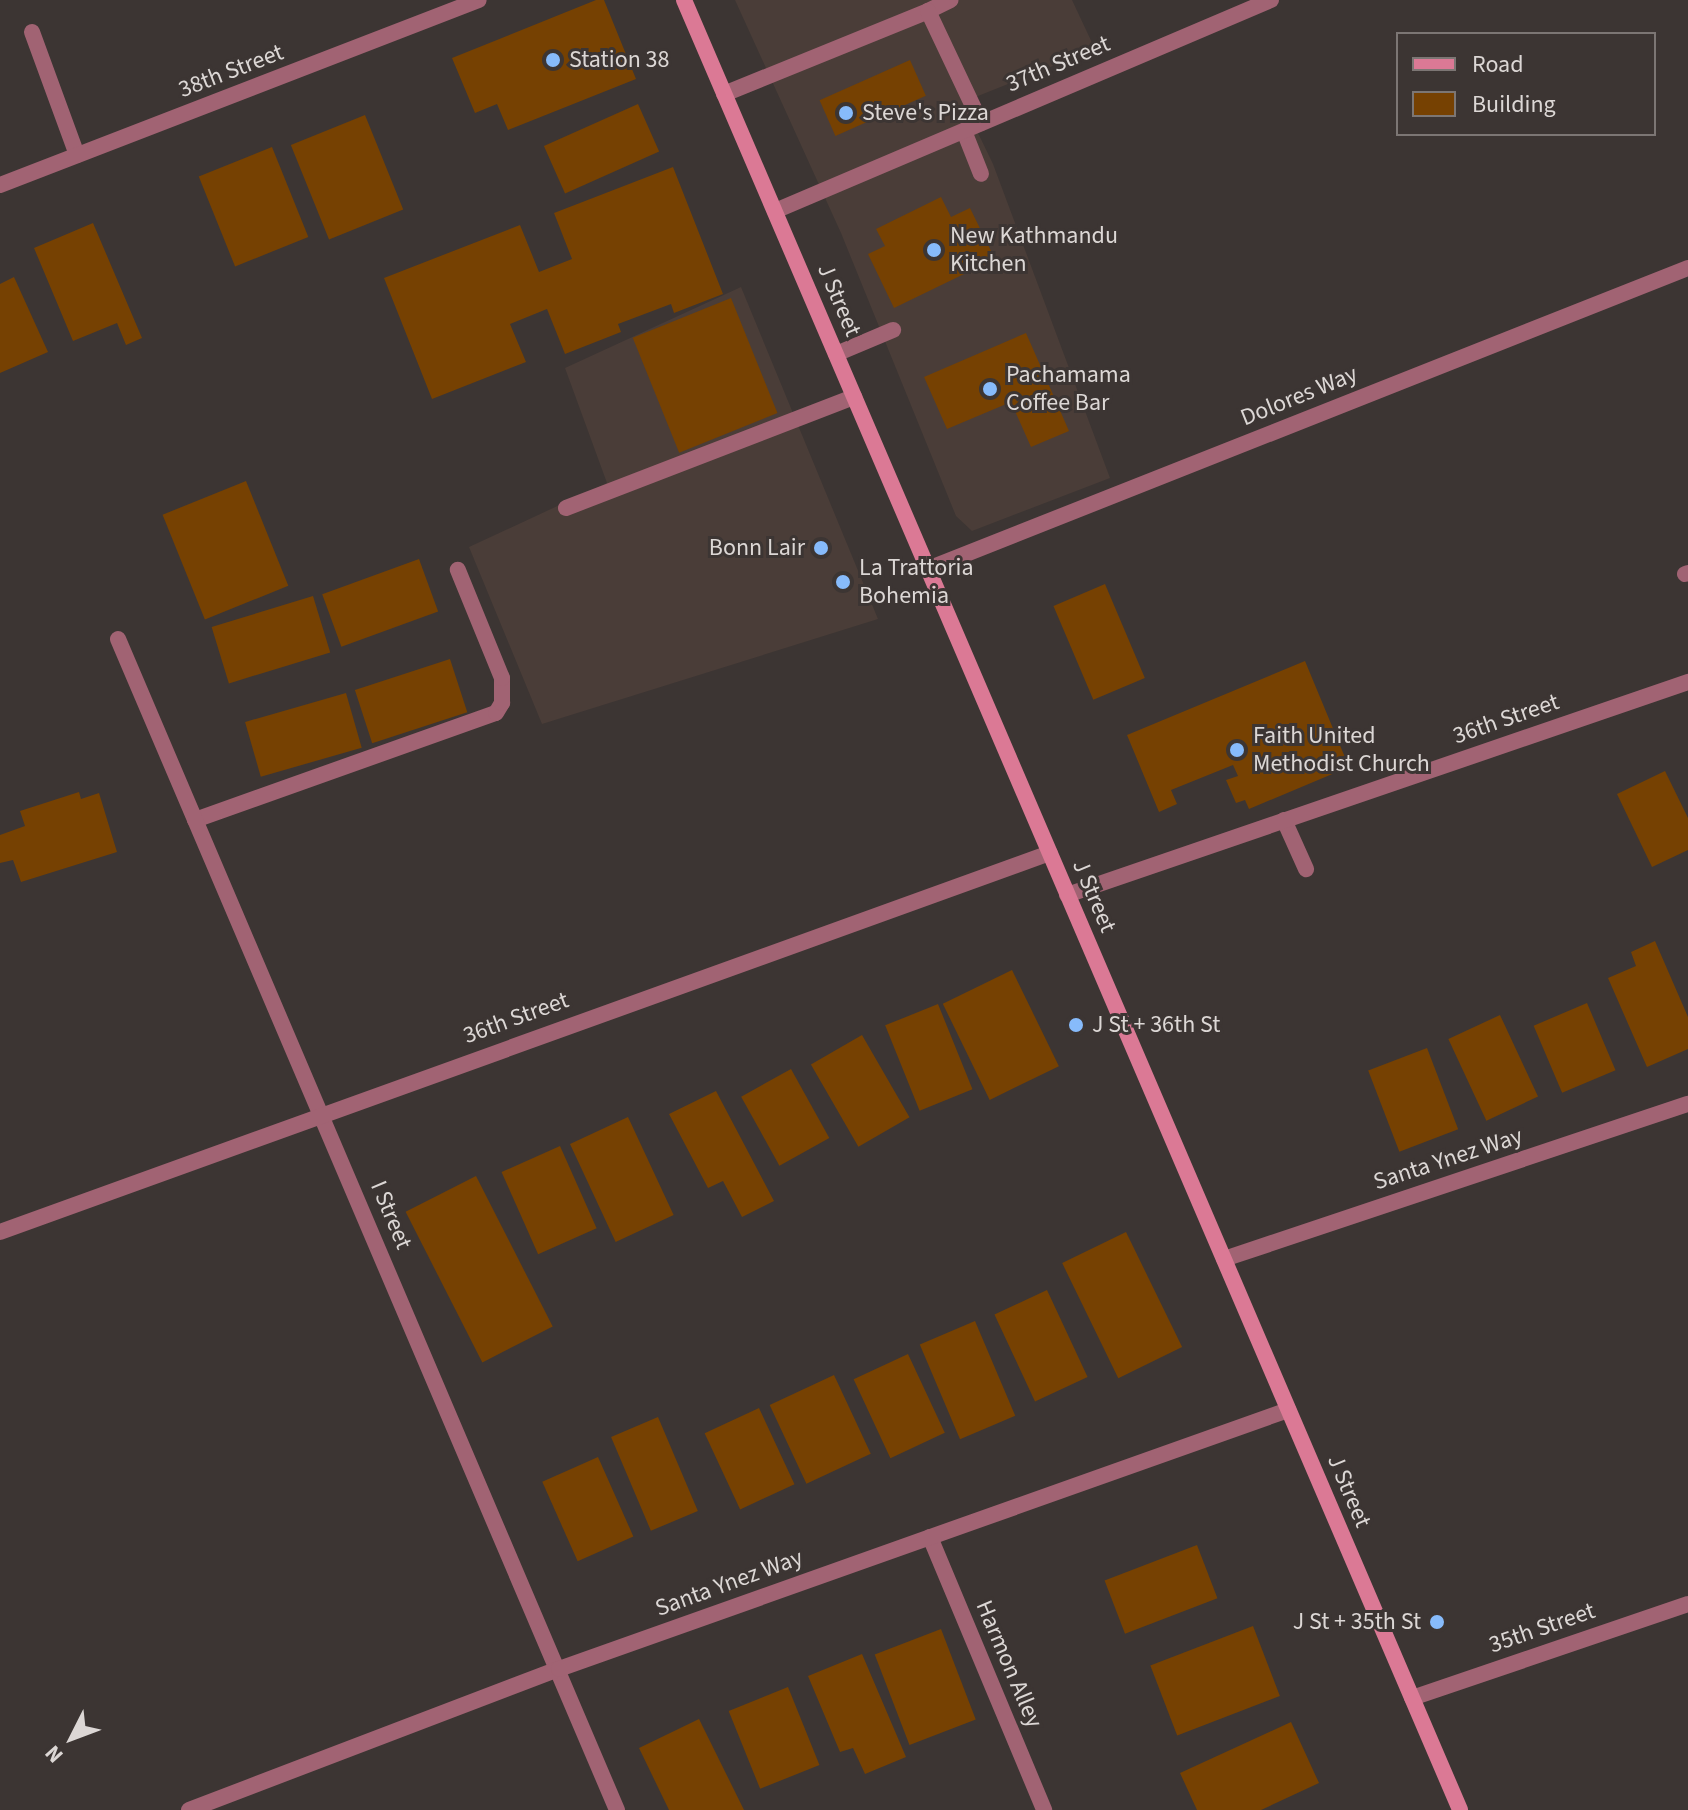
<!DOCTYPE html>
<html>
<head>
<meta charset="utf-8">
<style>
	body { margin:0 }
	#map { position:relative; width:1688px; height:1810px; overflow:hidden; background:#3c3533; font-family:"Source Sans 3",sans-serif }
	div>[style] { position:absolute }
	.built>* { inset:0; background:#4a3d38 }
	.building>* { inset:0; background:#764102; transform-origin:0 0 }
	.lane>* { height:16px; margin:-8px; padding:0 8px; transform-origin:8px; border-radius:8px; background:#a16373 }
	.street>* { height:16px; margin:-8px; padding:0 8px; transform-origin:8px; border-radius:8px; background:#a16373 }
	.secondary>* { height:16px; margin:-8px; padding:0 8px; transform-origin:8px; border-radius:8px; background:#db7995 }
	.dots>* { width:22px; height:22px; translate:-50% -50%; box-sizing:border-box; border:4px solid #3c3533; border-radius:50% }
	span { translate:-50% -50%; white-space:nowrap; text-align:center; line-height:1.15; -webkit-text-stroke:6px #3c3533; paint-order:stroke }
	.poi-label { font-size:24px; color:#dcd7d5 }
	.left { translate:0 -50%; text-align:left }
	.right { translate:-100% -50%; text-align:right }
	.street-label { font-size:24px; color:#dcd7d5 }
	.legend { position:absolute; left:1396px; top:32px; width:260px; height:104px; box-sizing:border-box; background:#3c3533; border:2px solid #7c7674; margin:0; padding:10px 14px; list-style:none; font-size:24px; color:#dcd7d5 }
	.legend li { display:flex; align-items:center; gap:16px; height:40px }
	.legend b { width:40px; border:2px solid #7c7674 }
	.north { position:absolute; left:32px; top:1698px; width:80px; height:80px; -webkit-text-stroke:6px #3c3533; paint-order:stroke; rotate:228deg; font-size:22px; font-weight:700; line-height:32px; text-align:center; color:#dcd7d5 }
	.north::after { content:''; display:block; margin:auto; width:28px; height:36px; background:#dcd7d5; clip-path:polygon(50% 0,100% 100%,50% 72%,0 100%) }
</style>
</head>
<body>
<div id="map">
	<div class="built">
		<div style="clip-path:polygon(735px 0,1072px 0,1095px 49px,963px 102px,993px 164px,1110px 478px,972px 531px,956px 516px,841px 233px)"></div>
		<div style="clip-path:polygon(741px 287px,878px 619px,542px 724px,469px 547px,607px 483px,565px 368px)"></div>
	</div>
	<div class="building">
		<div style="clip-path:polygon(596px 0,604px 0,636px 79px,508px 130px,497px 104px,475px 113px,452px 58px)"></div>
		<div style="left:910px;top:60px;width:39px;height:99px;rotate:66deg"></div>
		<div style="left:638px;top:104px;width:52px;height:103px;rotate:66deg"></div>
		<div style="left:365px;top:115px;width:102px;height:80px;rotate:68deg"></div>
		<div style="left:272px;top:147px;width:97px;height:79px;rotate:68deg"></div>
		<div style="clip-path:polygon(673px 167px,723px 294px,674px 313px,671px 304px,618px 324px,621px 332px,565px 354px,547px 309px,510px 324px,526px 362px,432px 399px,384px 278px,520px 225px,539px 272px,572px 259px,554px 213px)"></div>
		<div style="clip-path:polygon(941px 197px,951px 217px,970px 208px,995px 259px,894px 308px,868px 254px,885px 246px,876px 229px)"></div>
		<div style="clip-path:polygon(93px 223px,142px 338px,126px 345px,117px 323px,73px 341px,34px 248px)"></div>
		<div style="clip-path:polygon(14px 277px,48px 352px,0 373px,0 284px)"></div>
		<div style="left:731px;top:298px;width:124px;height:106px;rotate:68deg"></div>
		<div style="clip-path:polygon(1026px 333px,1069px 431px,1031px 447px,1011px 402px,947px 429px,924px 377px)"></div>
		<div style="left:246px;top:481px;width:113px;height:90px;rotate:68deg"></div>
		<div style="left:419px;top:559px;width:56px;height:103px;rotate:70deg"></div>
		<div style="left:1105px;top:584px;width:102px;height:56px;rotate:67deg"></div>
		<div style="left:313px;top:596px;width:59px;height:106px;rotate:73deg"></div>
		<div style="left:450px;top:659px;width:56px;height:100px;rotate:72deg"></div>
		<div style="clip-path:polygon(1305px 661px,1349px 767px,1249px 809px,1245px 800px,1236px 803px,1226px 780px,1238px 776px,1233px 765px,1171px 790px,1177px 804px,1159px 812px,1127px 735px)"></div>
		<div style="left:346px;top:693px;width:57px;height:105px;rotate:74deg"></div>
		<div style="clip-path:polygon(1665px 771px,1688px 818px,1688px 850px,1652px 867px,1617px 794px)"></div>
		<div style="clip-path:polygon(79px 792px,81px 799px,99px 793px,117px 852px,21px 882px,13px 860px,0 863px,0 835px,25px 826px,20px 811px)"></div>
		<div style="clip-path:polygon(1655px 941px,1688px 1017px,1688px 1049px,1647px 1067px,1608px 978px,1636px 966px,1631px 952px)"></div>
		<div style="left:1012px;top:970px;width:107px;height:77px;rotate:64deg"></div>
		<div style="left:1587px;top:1003px;width:73px;height:58px;rotate:67deg"></div>
		<div style="left:938px;top:1004px;width:92px;height:57px;rotate:68deg"></div>
		<div style="left:1500px;top:1015px;width:90px;height:57px;rotate:65deg"></div>
		<div style="left:862px;top:1035px;width:95px;height:59px;rotate:60deg"></div>
		<div style="left:1427px;top:1048px;width:87px;height:63px;rotate:69deg"></div>
		<div style="left:791px;top:1069px;width:79px;height:57px;rotate:61deg"></div>
		<div style="clip-path:polygon(716px 1091px,774px 1201px,742px 1217px,723px 1181px,708px 1188px,669px 1114px)"></div>
		<div style="left:628px;top:1117px;width:108px;height:64px;rotate:65deg"></div>
		<div style="left:560px;top:1146px;width:90px;height:64px;rotate:66deg"></div>
		<div style="left:476px;top:1176px;width:169px;height:79px;rotate:63deg"></div>
		<div style="left:1126px;top:1232px;width:128px;height:71px;rotate:64deg"></div>
		<div style="left:1047px;top:1290px;width:96px;height:58px;rotate:65deg"></div>
		<div style="left:975px;top:1321px;width:103px;height:60px;rotate:67deg"></div>
		<div style="left:908px;top:1354px;width:87px;height:60px;rotate:65deg"></div>
		<div style="left:834px;top:1375px;width:87px;height:71px;rotate:65deg"></div>
		<div style="left:759px;top:1408px;width:84px;height:60px;rotate:65deg"></div>
		<div style="left:658px;top:1417px;width:102px;height:51px;rotate:67deg"></div>
		<div style="left:598px;top:1457px;width:87px;height:61px;rotate:66deg"></div>
		<div style="left:1197px;top:1545px;width:57px;height:99px;rotate:69deg"></div>
		<div style="left:1253px;top:1626px;width:75px;height:110px;rotate:69deg"></div>
		<div style="left:941px;top:1629px;width:97px;height:71px;rotate:69deg"></div>
		<div style="clip-path:polygon(862px 1654px,906px 1757px,865px 1774px,853px 1748px,840px 1752px,808px 1676px)"></div>
		<div style="left:788px;top:1687px;width:84px;height:64px;rotate:68deg"></div>
		<div style="clip-path:polygon(699px 1719px,744px 1810px,669px 1810px,639px 1748px)"></div>
		<div style="clip-path:polygon(1291px 1722px,1319px 1783px,1261px 1810px,1197px 1810px,1180px 1773px)"></div>
	</div>
	<div class="lane">
		<div style="left:928px;top:11px;width:25px;rotate:-26deg"></div>
		<div style="left:32px;top:32px;width:131px;rotate:69.9deg"></div>
		<div style="left:724px;top:94px;width:220px;rotate:-22.1deg"></div>
		<div style="left:928px;top:11px;width:124px;rotate:64.7deg"></div>
		<div style="left:964px;top:131px;width:46px;rotate:68.4deg"></div>
		<div style="left:836px;top:354px;width:62px;rotate:-22.8deg"></div>
		<div style="left:566px;top:508px;width:309px;rotate:-21.1deg"></div>
		<div style="left:1685px;top:574px;width:3px;rotate:-18deg"></div>
		<div style="left:195px;top:820px;width:319px;rotate:-19.6deg"></div>
		<div style="left:496px;top:713px;width:12px;rotate:-59deg"></div>
		<div style="left:502px;top:703px;width:25px;rotate:-90deg"></div>
		<div style="left:502px;top:678px;width:117px;rotate:-112.2deg"></div>
		<div style="left:1284px;top:820px;width:54px;rotate:65.8deg"></div>
		<div style="left:930px;top:1537px;width:296px;rotate:67.3deg"></div>
	</div>
	<div class="street">
		<div style="left:0;top:185px;width:513px;rotate:-21.12deg"></div>
		<div style="left:775px;top:211px;width:539px;rotate:-23.05deg"></div>
		<div style="left:928px;top:569px;width:817px;rotate:-21.61deg"></div>
		<div style="left:118px;top:639px;width:1273px;rotate:66.92deg"></div>
		<div style="left:1067px;top:895px;width:657px;rotate:-18.93deg"></div>
		<div style="left:0;top:1232px;width:1116px;rotate:-19.85deg"></div>
		<div style="left:1224px;top:1259px;width:489px;rotate:-18.5deg"></div>
		<div style="left:1412px;top:1698px;width:292px;rotate:-18.8deg"></div>
		<div style="left:189px;top:1810px;width:396px;rotate:-20.9deg"></div>
		<div style="left:559px;top:1669px;width:774px;rotate:-19.56deg"></div>
	</div>
	<div class="secondary">
		<div style="left:684px;top:0;width:1969px;rotate:66.79deg"></div>
	</div>
	<div class="dots">
		<div style="left:553px;top:60px;background:#87bbfb"></div>
		<div style="left:846px;top:113px;background:#87bbfb"></div>
		<div style="left:934px;top:250px;background:#87bbfb"></div>
		<div style="left:990px;top:389px;background:#87bbfb"></div>
		<div style="left:821px;top:548px;background:#87bbfb"></div>
		<div style="left:843px;top:582px;background:#87bbfb"></div>
		<div style="left:1237px;top:750px;background:#87bbfb"></div>
		<div style="left:1076px;top:1025px;background:#87bbfb"></div>
		<div style="left:1437px;top:1622px;background:#87bbfb"></div>
	</div>
	<div class="poi-label">
		<span class="left" style="left:569px;top:60px">Station 38</span>
		<span class="left" style="left:862px;top:113px">Steve's Pizza</span>
		<span class="left" style="left:950px;top:250px">New Kathmandu<br>Kitchen</span>
		<span class="left" style="left:1006px;top:389px">Pachamama<br>Coffee Bar</span>
		<span class="right" style="left:805px;top:548px">Bonn Lair</span>
		<span class="left" style="left:859px;top:582px">La Trattoria<br>Bohemia</span>
		<span class="left" style="left:1253px;top:750px">Faith United<br>Methodist Church</span>
		<span class="left" style="left:1092px;top:1025px">J St + 36th St</span>
		<span class="right" style="left:1421px;top:1622px">J St + 35th St</span>
	</div>
	<div class="street-label">
		<span style="left:1058px;top:64px;rotate:-23deg">37th Street</span>
		<span style="left:231px;top:71px;rotate:-21deg">38th Street</span>
		<span style="left:839px;top:300px;rotate:67deg">J Street</span>
		<span style="left:1299px;top:396px;rotate:-22deg">Dolores Way</span>
		<span style="left:1506px;top:719px;rotate:-19deg">36th Street</span>
		<span style="left:1094px;top:896px;rotate:67deg">J Street</span>
		<span style="left:516px;top:1018px;rotate:-20deg">36th Street</span>
		<span style="left:1448px;top:1159px;rotate:-18deg">Santa Ynez Way</span>
		<span style="left:391px;top:1215px;rotate:67deg">I Street</span>
		<span style="left:1349px;top:1491px;rotate:67deg">J Street</span>
		<span style="left:729px;top:1583px;rotate:-20deg">Santa Ynez Way</span>
		<span style="left:1542px;top:1628px;rotate:-19deg">35th Street</span>
		<span style="left:1009px;top:1664px;rotate:67deg">Harmon Alley</span>
	</div>
	<ul class="legend">
	<li><b style="height:10px;background:#db7995"></b>Road</li>
	<li><b style="height:22px;background:#764102"></b>Building</li>
	</ul>
	<div class="north">N</div>
</div>
</body>
</html>
